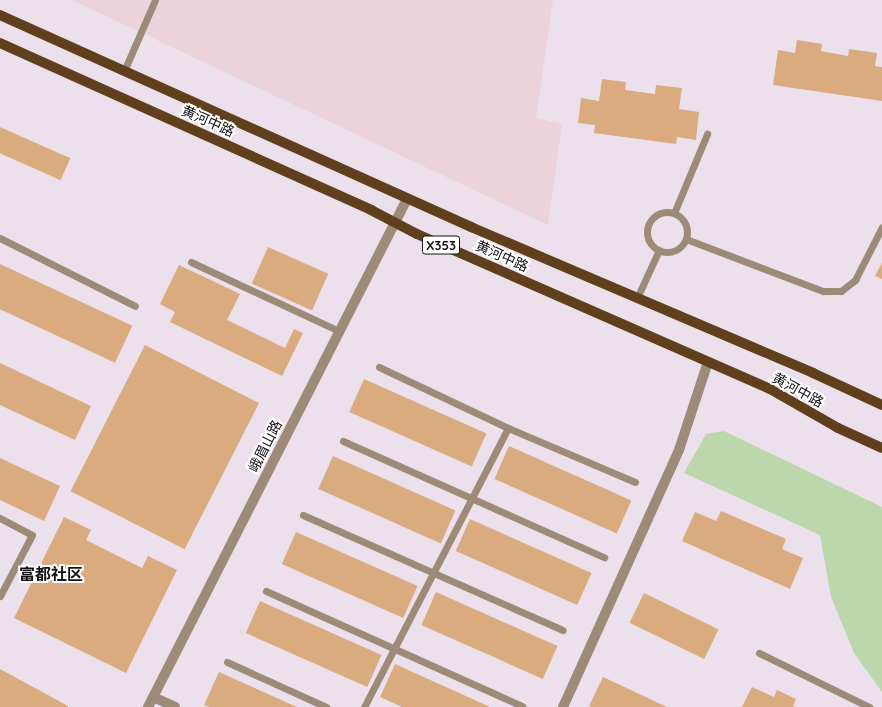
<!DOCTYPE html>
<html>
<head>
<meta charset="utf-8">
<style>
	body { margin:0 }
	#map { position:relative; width:882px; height:707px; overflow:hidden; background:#ebe0eb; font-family:Quicksand,"Noto Sans SC",sans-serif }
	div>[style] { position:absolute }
	.industrial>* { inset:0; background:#ecd3db }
	.green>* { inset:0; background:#bdd7ad }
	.building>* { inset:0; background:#d9ab7f; transform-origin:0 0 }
	.lane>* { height:7px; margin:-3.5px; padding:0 3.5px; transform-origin:3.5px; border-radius:3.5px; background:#9d8a77 }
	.lane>.ring { margin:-3.5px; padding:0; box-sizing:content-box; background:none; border:7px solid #9d8a77; border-radius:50% }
	.street>* { height:10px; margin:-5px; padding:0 5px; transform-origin:5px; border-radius:5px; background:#9d8a77 }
	.primary>* { height:10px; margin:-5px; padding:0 5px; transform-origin:5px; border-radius:5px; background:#60401c }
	span { translate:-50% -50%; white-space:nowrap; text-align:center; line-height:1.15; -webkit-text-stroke:4px #fff; paint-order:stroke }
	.shield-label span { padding:1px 3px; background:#fff; border:1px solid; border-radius:3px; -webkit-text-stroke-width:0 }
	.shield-label { font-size:13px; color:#151115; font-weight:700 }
	.street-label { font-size:14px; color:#151115 }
	.quarter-label { font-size:16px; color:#151115; font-weight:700 }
</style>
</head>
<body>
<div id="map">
	<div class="industrial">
		<div style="clip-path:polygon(72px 0,553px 0,536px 118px,562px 124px,548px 225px)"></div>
	</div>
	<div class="green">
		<div style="clip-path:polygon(724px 431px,882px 507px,882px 692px,854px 653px,831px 597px,820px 535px,684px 473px,706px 434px)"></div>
	</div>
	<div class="building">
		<div style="clip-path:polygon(797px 40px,822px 44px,821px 51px,848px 56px,849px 49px,877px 53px,875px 66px,882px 67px,882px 101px,773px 85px,778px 50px,795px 53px)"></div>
		<div style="clip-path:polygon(602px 79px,626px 82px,625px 90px,655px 94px,656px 85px,682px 88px,679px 109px,699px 112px,696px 140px,677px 137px,676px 144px,594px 133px,595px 125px,578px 123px,581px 98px,599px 101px)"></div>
		<div style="left:0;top:127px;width:77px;height:24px;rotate:24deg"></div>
		<div style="left:268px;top:247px;width:66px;height:40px;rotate:24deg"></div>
		<div style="clip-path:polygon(882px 263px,882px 279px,875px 276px)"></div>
		<div style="left:0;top:264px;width:146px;height:41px;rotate:25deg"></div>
		<div style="clip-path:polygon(179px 265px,240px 294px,227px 320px,285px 348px,294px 329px,303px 333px,282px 376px,170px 322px,175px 312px,160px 304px)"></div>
		<div style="left:145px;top:345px;width:128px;height:164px;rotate:27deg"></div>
		<div style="clip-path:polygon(0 363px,91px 406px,75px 440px,0 405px)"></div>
		<div style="left:364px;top:379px;width:134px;height:36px;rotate:24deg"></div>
		<div style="left:509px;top:446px;width:134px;height:36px;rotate:24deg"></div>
		<div style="left:333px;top:456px;width:134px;height:36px;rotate:24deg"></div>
		<div style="clip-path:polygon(0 458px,60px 486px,44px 521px,0 500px)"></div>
		<div style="clip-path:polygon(721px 511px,786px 539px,782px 549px,803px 558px,790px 589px,682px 541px,695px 512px,716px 521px)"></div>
		<div style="clip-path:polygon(64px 517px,91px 530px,86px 540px,142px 568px,148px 556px,177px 570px,126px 673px,14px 618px)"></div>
		<div style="left:470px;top:519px;width:133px;height:35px;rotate:24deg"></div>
		<div style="left:296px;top:532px;width:133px;height:35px;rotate:24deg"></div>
		<div style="left:436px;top:592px;width:133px;height:36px;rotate:24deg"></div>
		<div style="left:644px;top:593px;width:83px;height:33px;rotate:26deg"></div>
		<div style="left:260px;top:601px;width:133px;height:35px;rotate:24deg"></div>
		<div style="clip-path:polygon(395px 664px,490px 707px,402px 707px,380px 697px)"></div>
		<div style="clip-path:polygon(0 669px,68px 706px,68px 707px,0 707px)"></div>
		<div style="clip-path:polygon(219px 672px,297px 707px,209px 707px,204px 705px)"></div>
		<div style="clip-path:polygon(603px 677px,667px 707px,592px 707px,589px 706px)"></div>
		<div style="clip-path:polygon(752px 687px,774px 697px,777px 690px,796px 699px,793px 706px,796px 707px,742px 707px)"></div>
	</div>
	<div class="lane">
		<div style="left:124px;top:71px;width:77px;rotate:-66.4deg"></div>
		<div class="ring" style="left:647px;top:212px;width:33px;height:33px"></div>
		<div style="left:674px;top:213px;width:86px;rotate:-67.3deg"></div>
		<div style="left:0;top:238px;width:151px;rotate:26.7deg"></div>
		<div style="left:686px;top:239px;width:147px;rotate:20.8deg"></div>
		<div style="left:823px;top:291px;width:18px"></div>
		<div style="left:841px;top:291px;width:18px;rotate:-38deg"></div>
		<div style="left:855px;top:280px;width:59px;rotate:-63deg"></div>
		<div style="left:191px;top:262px;width:163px;rotate:25deg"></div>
		<div style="left:637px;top:298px;width:53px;rotate:-65.4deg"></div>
		<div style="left:379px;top:367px;width:143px;rotate:25.3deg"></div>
		<div style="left:508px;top:428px;width:138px;rotate:23deg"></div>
		<div style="left:343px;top:441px;width:286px;rotate:24deg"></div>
		<div style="left:303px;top:515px;width:284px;rotate:23.9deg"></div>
		<div style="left:0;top:518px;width:36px;rotate:28deg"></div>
		<div style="left:32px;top:535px;width:69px;rotate:117.7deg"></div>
		<div style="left:266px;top:591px;width:281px;rotate:24.2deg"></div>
		<div style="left:759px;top:653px;width:123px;rotate:26.1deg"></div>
		<div style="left:227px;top:662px;width:109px;rotate:24.4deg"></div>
		<div style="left:364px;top:707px;width:314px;rotate:-62.7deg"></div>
	</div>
	<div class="street">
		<div style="left:153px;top:697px;width:24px;rotate:24deg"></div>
		<div style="left:148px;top:707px;width:570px;rotate:-62.99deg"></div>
		<div style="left:563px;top:707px;width:282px;rotate:-65.7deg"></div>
		<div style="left:679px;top:450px;width:93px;rotate:-71.8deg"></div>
	</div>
	<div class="primary">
		<div style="left:0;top:15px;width:517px;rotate:24.23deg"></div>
		<div style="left:471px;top:227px;width:372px;rotate:23.1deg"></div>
		<div style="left:813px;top:373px;width:76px;rotate:24.9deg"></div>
		<div style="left:0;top:43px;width:407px;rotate:24.2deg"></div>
		<div style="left:371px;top:210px;width:52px;rotate:27.6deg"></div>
		<div style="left:417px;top:234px;width:386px;rotate:23.7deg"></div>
		<div style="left:770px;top:389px;width:78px;rotate:29.8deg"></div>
		<div style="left:838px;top:428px;width:48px;rotate:24.4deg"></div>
	</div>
	<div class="shield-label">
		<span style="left:441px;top:245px">X353</span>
	</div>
	<div class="street-label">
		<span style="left:208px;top:121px;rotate:24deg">黄河中路</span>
		<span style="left:502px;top:256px;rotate:24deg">黄河中路</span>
		<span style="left:798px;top:390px;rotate:29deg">黄河中路</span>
		<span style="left:265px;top:446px;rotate:-63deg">峨眉山路</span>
	</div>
	<div class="quarter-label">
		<span style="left:51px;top:574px">富都社区</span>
	</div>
</div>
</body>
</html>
